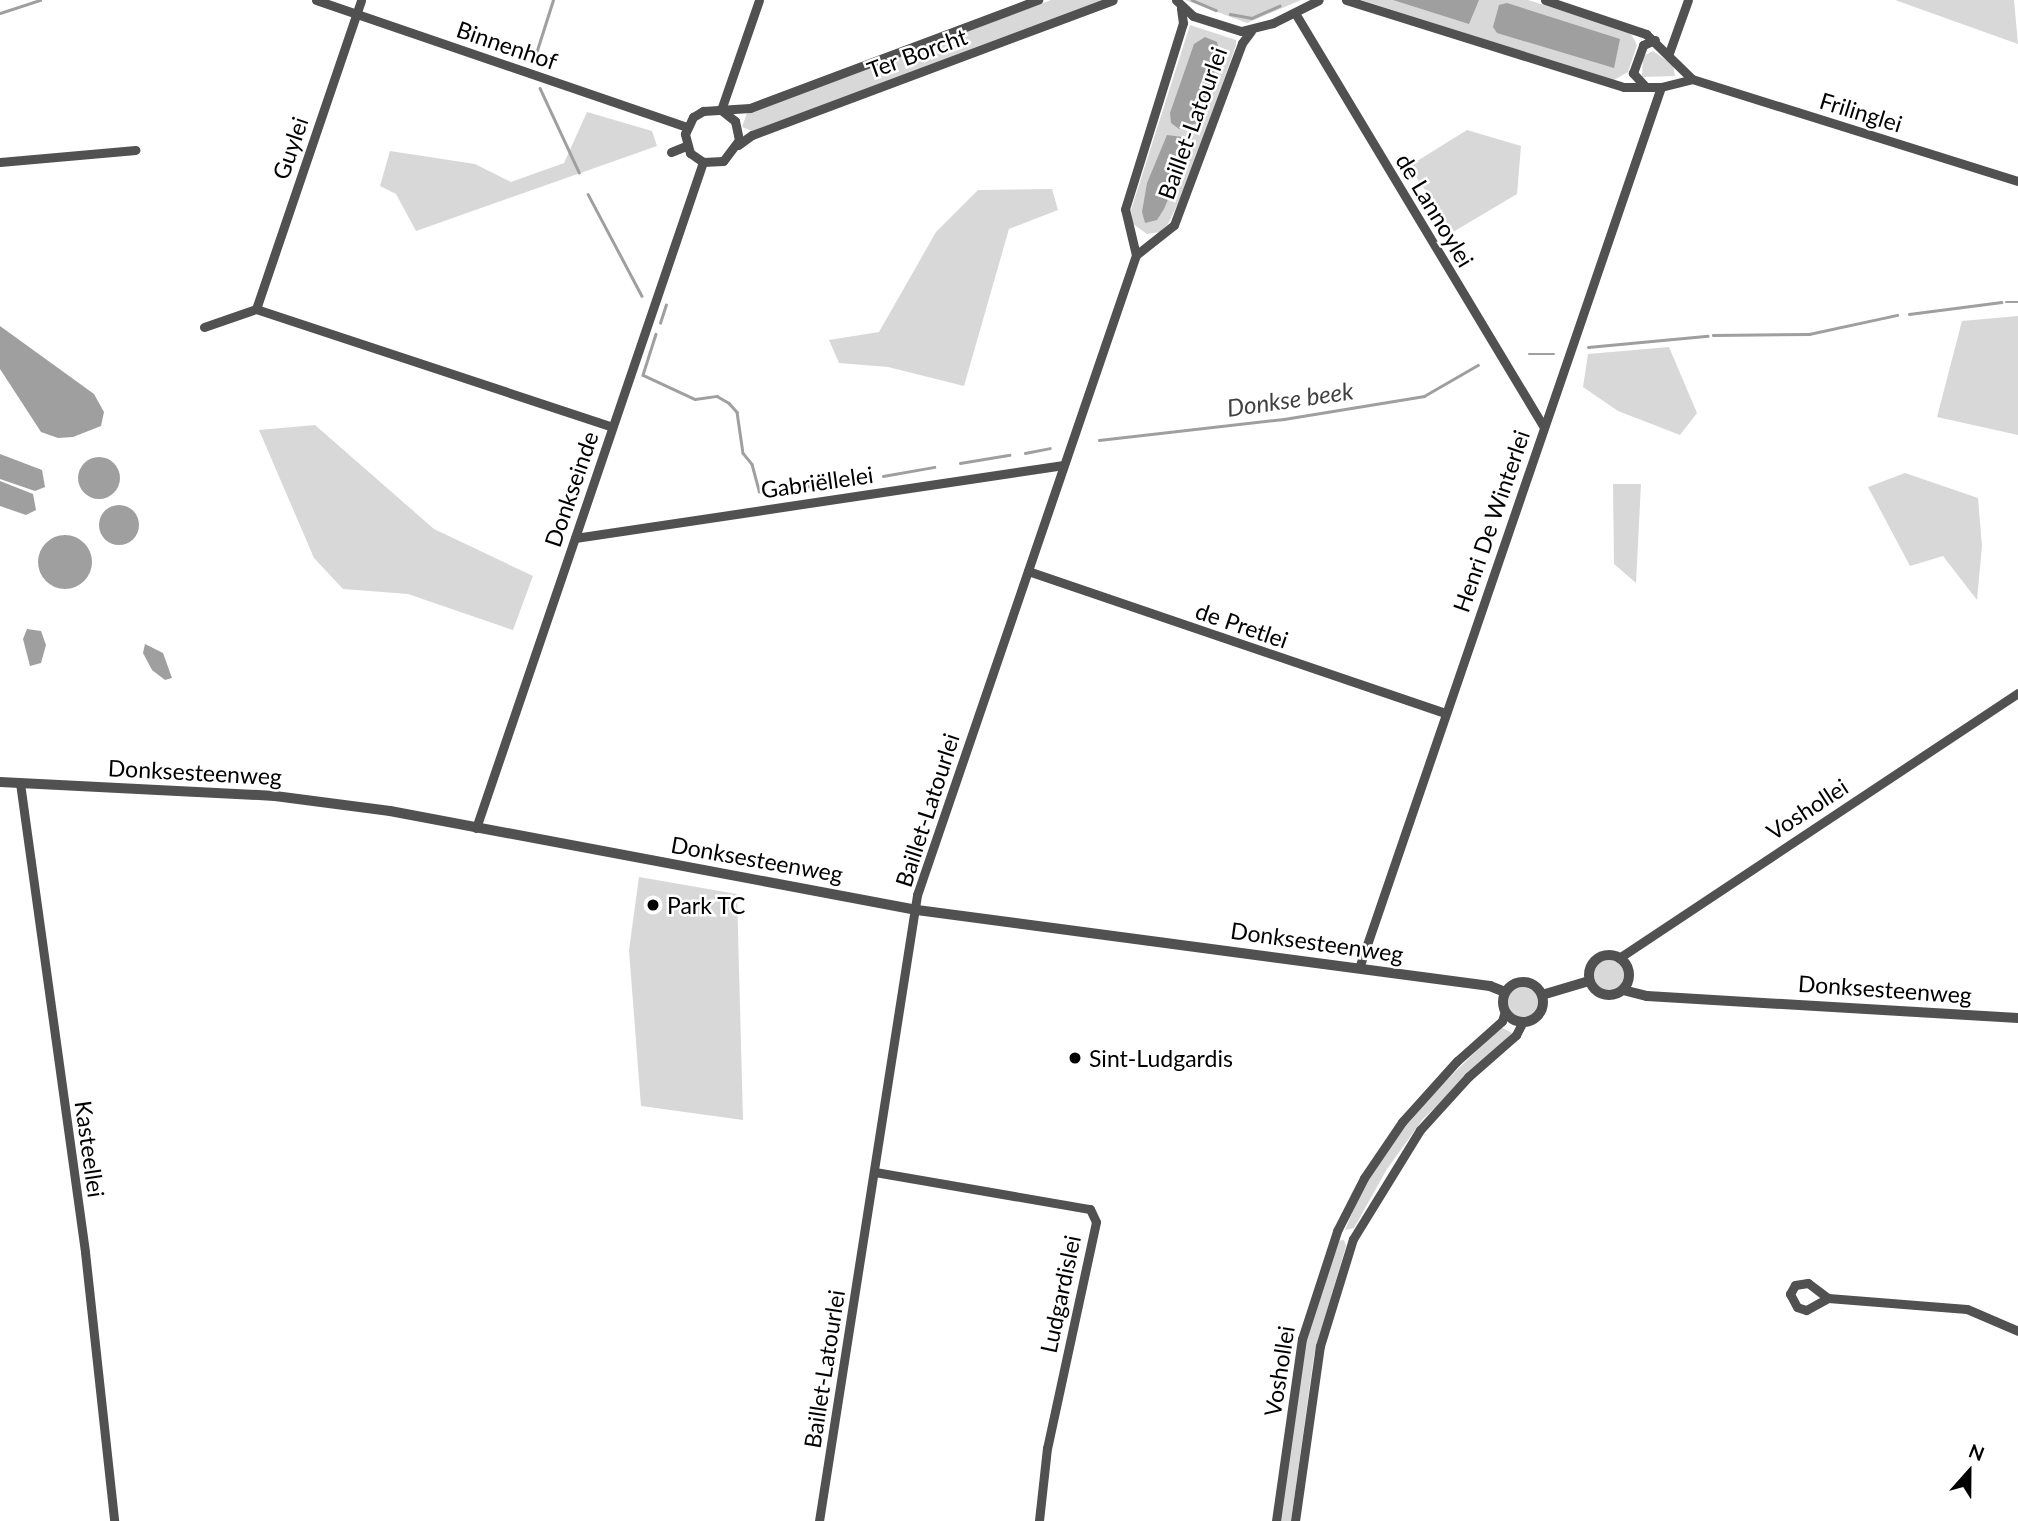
<!DOCTYPE html>
<html>
<head>
<meta charset="utf-8">
<style>
	body { margin:0 }
	#map { position:relative; width:2018px; height:1521px; overflow:hidden; background:#fff; font-family:Lato,sans-serif }
	div>[style] { position:absolute }
	.green>* { inset:0; background:#d8d8d8 }
	.round { border-radius:50% }
	.water>* { inset:0; background:#9f9f9f }
	.stream>* { height:2.5px; margin:-1.25px; padding:0 1.25px; transform-origin:1.25px; border-radius:1.25px; background:#9f9f9f }
	.minor>* { height:9px; margin:-4.5px; padding:0 4.5px; transform-origin:4.5px; border-radius:4.5px; background:#515151 }
	.tertiary>* { height:10px; margin:-5px; padding:0 5px; transform-origin:5px; border-radius:5px; background:#515151 }
	.tertiary>.ring { margin:-5px; padding:0; box-sizing:content-box; background:none; border:10px solid #515151; border-radius:50% }
	.dots>* { width:19px; height:19px; translate:-50% -50%; box-sizing:border-box; border:4px solid #fff; border-radius:50% }
	span { translate:-50% -50%; white-space:nowrap; text-align:center; line-height:1.15; -webkit-text-stroke:5px #fff; paint-order:stroke }
	.street-label { font-size:23px; color:#000 }
	.poi-label { font-size:23px; color:#000 }
	.left { translate:0 -50%; text-align:left }
	.water-label { font-size:24px; color:#404040; font-style:italic }
	.north { position:absolute; left:1934px; top:1437px; width:70px; height:70px; -webkit-text-stroke:5px #fff; paint-order:stroke; rotate:21deg; font-size:19px; font-weight:700; line-height:28px; text-align:center; color:#000 }
	.north::after { content:''; display:block; margin:auto; width:24px; height:32px; background:#000; clip-path:polygon(50% 0,100% 100%,50% 72%,0 100%) }
</style>
</head>
<body>
<div id="map">
	<div class="green">
		<div style="clip-path:polygon(1051px 0,1102px 0,752px 131px,742px 127px,747px 113px)"></div>
		<div style="clip-path:polygon(1185px 0,1301px 0,1247px 23px)"></div>
		<div style="clip-path:polygon(1361px 0,1528px 0,1630px 32px,1637px 45px,1628px 72px,1614px 80px)"></div>
		<div style="clip-path:polygon(1895px 0,2014px 0,2018px 44px)"></div>
		<div style="clip-path:polygon(1190px 25px,1236px 40px,1236px 45px,1190px 179px,1168px 224px,1160px 232px,1147px 234px,1133px 224px,1131px 210px)"></div>
		<div style="clip-path:polygon(1653px 51px,1673px 65px,1675px 76px,1642px 77px,1643px 56px)"></div>
		<div style="clip-path:polygon(587px 112px,652px 131px,657px 146px,416px 231px,396px 194px,380px 186px,390px 151px,475px 164px,511px 182px,564px 163px)"></div>
		<div style="clip-path:polygon(1467px 130px,1521px 146px,1517px 194px,1453px 232px,1409px 166px)"></div>
		<div style="clip-path:polygon(1052px 189px,1058px 210px,1009px 229px,964px 386px,888px 367px,839px 363px,829px 340px,879px 332px,936px 232px,978px 190px)"></div>
		<div style="clip-path:polygon(2018px 316px,2018px 435px,1937px 417px,1962px 321px)"></div>
		<div style="clip-path:polygon(1669px 347px,1697px 413px,1680px 435px,1618px 411px,1583px 387px,1588px 354px)"></div>
		<div style="clip-path:polygon(315px 425px,434px 529px,533px 576px,513px 630px,408px 594px,343px 589px,314px 558px,259px 430px)"></div>
		<div style="clip-path:polygon(1905px 473px,1978px 498px,1982px 546px,1977px 600px,1943px 556px,1910px 566px,1868px 487px)"></div>
		<div style="clip-path:polygon(1613px 484px,1641px 484px,1636px 583px,1614px 564px)"></div>
		<div style="clip-path:polygon(639px 877px,737px 894px,743px 1120px,641px 1106px,629px 950px)"></div>
		<div class="round" style="left:1594px;top:960px;width:30px;height:30px"></div>
		<div class="round" style="left:1508px;top:987px;width:30px;height:30px"></div>
		<div style="clip-path:polygon(1501px 1027px,1512px 1033px,1423px 1119px,1387px 1169px,1354px 1228px,1345px 1230px,1361px 1192px,1414px 1112px)"></div>
		<div style="clip-path:polygon(1344px 1240px,1346px 1246px,1314px 1355px,1291px 1521px,1280px 1521px,1306px 1339px,1337px 1241px)"></div>
	</div>
	<div class="water">
		<div style="clip-path:polygon(1393px 0,1479px 0,1469px 24px)"></div>
		<div style="clip-path:polygon(1507px 3px,1620px 39px,1614px 68px,1497px 33px,1493px 27px,1499px 5px)"></div>
		<div style="clip-path:polygon(1205px 37px,1217px 42px,1220px 54px,1197px 123px,1179px 129px,1171px 123px,1170px 113px,1194px 44px)"></div>
		<div style="clip-path:polygon(1167px 135px,1183px 137px,1187px 154px,1164px 209px,1157px 220px,1145px 223px,1142px 212px,1147px 183px)"></div>
		<div style="clip-path:polygon(0 326px,94px 394px,104px 412px,101px 426px,73px 437px,58px 438px,41px 432px,0 369px)"></div>
		<div style="clip-path:polygon(0 454px,42px 470px,45px 487px,35px 491px,0 479px)"></div>
		<div class="round" style="left:78px;top:457px;width:42px;height:42px"></div>
		<div style="clip-path:polygon(0 481px,33px 494px,36px 510px,26px 515px,0 506px)"></div>
		<div class="round" style="left:99px;top:505px;width:40px;height:40px"></div>
		<div class="round" style="left:38px;top:535px;width:54px;height:54px"></div>
		<div style="clip-path:polygon(27px 629px,41px 631px,46px 645px,41px 663px,30px 666px,23px 639px)"></div>
		<div style="clip-path:polygon(145px 644px,163px 653px,172px 678px,165px 680px,152px 670px,143px 653px)"></div>
	</div>
	<div class="stream">
		<div style="left:1192px;top:0;width:26px;rotate:23deg"></div>
		<div style="left:0;top:13px;width:42px;rotate:-18deg"></div>
		<div style="left:1230px;top:14px;width:22px;rotate:10deg"></div>
		<div style="left:1252px;top:18px;width:30px;rotate:-24deg"></div>
		<div style="left:533px;top:63px;width:66px;rotate:-72.4deg"></div>
		<div style="left:540px;top:88px;width:93px;rotate:65.1deg"></div>
		<div style="left:588px;top:194px;width:115px;rotate:62.1deg"></div>
		<div style="left:2006px;top:302px;width:12px"></div>
		<div style="left:1909px;top:314px;width:93px;rotate:-7.4deg"></div>
		<div style="left:660px;top:323px;width:19px;rotate:-72deg"></div>
		<div style="left:656px;top:334px;width:43px;rotate:107.6deg"></div>
		<div style="left:643px;top:375px;width:57px;rotate:24.8deg"></div>
		<div style="left:695px;top:399px;width:22px;rotate:-8deg"></div>
		<div style="left:717px;top:396px;width:14px;rotate:30deg"></div>
		<div style="left:729px;top:403px;width:12px;rotate:48deg"></div>
		<div style="left:737px;top:412px;width:41px;rotate:81.7deg"></div>
		<div style="left:743px;top:453px;width:14px;rotate:51deg"></div>
		<div style="left:752px;top:464px;width:28px;rotate:75deg"></div>
		<div style="left:759px;top:491px;width:12px;rotate:20deg"></div>
		<div style="left:770px;top:495px;width:49px;rotate:-12.9deg"></div>
		<div style="left:1713px;top:335px;width:96px;rotate:-0.6deg"></div>
		<div style="left:1809px;top:334px;width:90px;rotate:-12.2deg"></div>
		<div style="left:1588px;top:347px;width:120px;rotate:-5.3deg"></div>
		<div style="left:1529px;top:354px;width:25px"></div>
		<div style="left:1099px;top:440px;width:186px;rotate:-6.5deg"></div>
		<div style="left:1284px;top:419px;width:142px;rotate:-9.3deg"></div>
		<div style="left:1424px;top:396px;width:62px;rotate:-29.9deg"></div>
		<div style="left:1025px;top:453px;width:25px;rotate:-11deg"></div>
		<div style="left:960px;top:463px;width:50px;rotate:-9.3deg"></div>
		<div style="left:883px;top:476px;width:52px;rotate:-10deg"></div>
		<div style="left:844px;top:481px;width:14px;rotate:-4deg"></div>
	</div>
	<div class="minor">
		<div style="left:316px;top:0;width:392px;rotate:18.9deg"></div>
		<div style="left:1176px;top:0;width:23px;rotate:43deg"></div>
		<div style="left:1193px;top:16px;width:50px;rotate:17.4deg"></div>
		<div style="left:1241px;top:31px;width:33px;rotate:-14deg"></div>
		<div style="left:1273px;top:23px;width:51px;rotate:-26.6deg"></div>
		<div style="left:1346px;top:0;width:291px;rotate:17.4deg"></div>
		<div style="left:1624px;top:87px;width:37px"></div>
		<div style="left:1661px;top:87px;width:32px;rotate:-14deg"></div>
		<div style="left:1692px;top:79px;width:342px;rotate:17.4deg"></div>
		<div style="left:1545px;top:0;width:107px;rotate:18.6deg"></div>
		<div style="left:1646px;top:34px;width:64px;rotate:44.4deg"></div>
		<div style="left:1295px;top:13px;width:483px;rotate:59deg"></div>
		<div style="left:1669px;top:53px;width:56px;rotate:-70.3deg"></div>
		<div style="left:1645px;top:86px;width:18px;rotate:-133deg"></div>
		<div style="left:1633px;top:73px;width:30px;rotate:-70deg"></div>
		<div style="left:1643px;top:45px;width:13px;rotate:-23deg"></div>
		<div style="left:721px;top:110px;width:18px;rotate:38deg"></div>
		<div style="left:735px;top:121px;width:19px;rotate:78deg"></div>
		<div style="left:739px;top:140px;width:26px;rotate:127deg"></div>
		<div style="left:723px;top:161px;width:20px;rotate:177deg"></div>
		<div style="left:703px;top:162px;width:16px;rotate:-145deg"></div>
		<div style="left:690px;top:153px;width:20px;rotate:-105deg"></div>
		<div style="left:685px;top:134px;width:19px;rotate:-65deg"></div>
		<div style="left:693px;top:117px;width:12px;rotate:-31deg"></div>
		<div style="left:703px;top:111px;width:47px;rotate:-3.7deg"></div>
		<div style="left:750px;top:108px;width:308px;rotate:-20.6deg"></div>
		<div style="left:721px;top:110px;width:116px;rotate:-70.9deg"></div>
		<div style="left:738px;top:145px;width:17px;rotate:-36deg"></div>
		<div style="left:752px;top:135px;width:385px;rotate:-20.5deg"></div>
		<div style="left:671px;top:152px;width:16px;rotate:-22deg"></div>
		<div style="left:0;top:162px;width:136px;rotate:-5.1deg"></div>
		<div style="left:1136px;top:255px;width:47px;rotate:-103.4deg"></div>
		<div style="left:1125px;top:209px;width:195px;rotate:-72.7deg"></div>
		<div style="left:1183px;top:23px;width:15px;rotate:-98deg"></div>
		<div style="left:256px;top:309px;width:375px;rotate:18.3deg"></div>
		<div style="left:256px;top:309px;width:326px;rotate:-71.2deg"></div>
		<div style="left:204px;top:327px;width:55px;rotate:-19.1deg"></div>
		<div style="left:575px;top:538px;width:494px;rotate:-8.5deg"></div>
		<div style="left:1028px;top:571px;width:441px;rotate:18.8deg"></div>
		<div style="left:20px;top:783px;width:473px;rotate:82.1deg"></div>
		<div style="left:85px;top:1252px;width:271px;rotate:83.8deg"></div>
		<div style="left:476px;top:828px;width:704px;rotate:-71.18deg"></div>
		<div style="left:1619px;top:958px;width:479px;rotate:-33.6deg"></div>
		<div style="left:1359px;top:968px;width:931px;rotate:-71.08deg"></div>
		<div style="left:875px;top:1172px;width:218px;rotate:9.8deg"></div>
		<div style="left:1090px;top:1209px;width:14px;rotate:65deg"></div>
		<div style="left:1096px;top:1222px;width:231px;rotate:102.2deg"></div>
		<div style="left:1047px;top:1448px;width:73px;rotate:96.3deg"></div>
		<div style="left:1828px;top:1298px;width:25px;rotate:151deg"></div>
		<div style="left:1806px;top:1310px;width:9px;rotate:-162deg"></div>
		<div style="left:1797px;top:1307px;width:15px;rotate:-118deg"></div>
		<div style="left:1790px;top:1294px;width:10px;rotate:-61deg"></div>
		<div style="left:1795px;top:1285px;width:13px;rotate:-9deg"></div>
		<div style="left:1808px;top:1283px;width:25px;rotate:37deg"></div>
		<div style="left:1828px;top:1298px;width:139px;rotate:4.5deg"></div>
		<div style="left:1967px;top:1309px;width:56px;rotate:23.3deg"></div>
		<div style="left:819px;top:1521px;width:634px;rotate:-81.1deg"></div>
		<div style="left:917px;top:895px;width:676px;rotate:-71.11deg"></div>
		<div style="left:1136px;top:255px;width:48px;rotate:-38.3deg"></div>
		<div style="left:1174px;top:225px;width:194px;rotate:-69.5deg"></div>
		<div style="left:1242px;top:43px;width:15px;rotate:-53deg"></div>
		<div style="left:1276px;top:1521px;width:184px;rotate:-81.9deg"></div>
		<div style="left:1302px;top:1339px;width:114px;rotate:-72deg"></div>
		<div style="left:1337px;top:1231px;width:59px;rotate:-63deg"></div>
		<div style="left:1364px;top:1178px;width:68px;rotate:-55.8deg"></div>
		<div style="left:1402px;top:1122px;width:82px;rotate:-48deg"></div>
		<div style="left:1457px;top:1061px;width:60px;rotate:-41.6deg"></div>
		<div style="left:1502px;top:1021px;width:10px;rotate:-73deg"></div>
		<div style="left:1295px;top:1521px;width:177px;rotate:-81.9deg"></div>
		<div style="left:1320px;top:1346px;width:112px;rotate:-72.9deg"></div>
		<div style="left:1353px;top:1239px;width:128px;rotate:-58.4deg"></div>
		<div style="left:1420px;top:1130px;width:72px;rotate:-47.8deg"></div>
		<div style="left:1468px;top:1077px;width:64px;rotate:-41.2deg"></div>
		<div style="left:1516px;top:1035px;width:13px;rotate:-63deg"></div>
	</div>
	<div class="tertiary">
		<div style="left:0;top:782px;width:275px;rotate:2.9deg"></div>
		<div style="left:275px;top:796px;width:116px;rotate:7.4deg"></div>
		<div style="left:390px;top:811px;width:536px;rotate:10.64deg"></div>
		<div style="left:917px;top:910px;width:578px;rotate:7.56deg"></div>
		<div style="left:1490px;top:986px;width:16px;rotate:22deg"></div>
		<div class="ring" style="left:1589px;top:955px;width:30px;height:30px"></div>
		<div class="ring" style="left:1503px;top:982px;width:30px;height:30px"></div>
		<div style="left:1623px;top:990px;width:25px;rotate:14deg"></div>
		<div style="left:1647px;top:996px;width:372px;rotate:3.4deg"></div>
		<div style="left:1542px;top:995px;width:49px;rotate:-16.6deg"></div>
	</div>
	<div class="dots">
		<div style="left:653px;top:905px;background:#000"></div>
		<div style="left:1075px;top:1058px;background:#000"></div>
	</div>
	<div class="street-label">
		<span style="left:507px;top:45px;rotate:19deg">Binnenhof</span>
		<span style="left:917px;top:53px;rotate:-20deg">Ter Borcht</span>
		<span style="left:1861px;top:112px;rotate:17deg">Frilinglei</span>
		<span style="left:1192px;top:123px;rotate:-70deg">Baillet-Latourlei</span>
		<span style="left:290px;top:148px;rotate:-71deg">Guylei</span>
		<span style="left:1435px;top:210px;rotate:59deg">de Lannoylei</span>
		<span style="left:817px;top:482px;rotate:-8deg">Gabriëllelei</span>
		<span style="left:571px;top:489px;rotate:-71deg">Donkseinde</span>
		<span style="left:1491px;top:521px;rotate:-71deg">Henri De Winterlei</span>
		<span style="left:1242px;top:625px;rotate:19deg">de Pretlei</span>
		<span style="left:195px;top:772px;rotate:3deg">Donksesteenweg</span>
		<span style="left:1807px;top:809px;rotate:-33deg">Voshollei</span>
		<span style="left:927px;top:810px;rotate:-72deg">Baillet-Latourlei</span>
		<span style="left:757px;top:859px;rotate:10deg">Donksesteenweg</span>
		<span style="left:1317px;top:942px;rotate:8deg">Donksesteenweg</span>
		<span style="left:1885px;top:989px;rotate:4deg">Donksesteenweg</span>
		<span style="left:90px;top:1149px;rotate:82deg">Kasteellei</span>
		<span style="left:1060px;top:1294px;rotate:-78deg">Ludgardislei</span>
		<span style="left:824px;top:1369px;rotate:-81deg">Baillet-Latourlei</span>
		<span style="left:1279px;top:1371px;rotate:-81deg">Voshollei</span>
	</div>
	<div class="poi-label">
		<span class="left" style="left:667px;top:905px">Park TC</span>
		<span class="left" style="left:1089px;top:1058px">Sint-Ludgardis</span>
	</div>
	<div class="water-label">
		<span style="left:1290px;top:399px;rotate:-8deg">Donkse beek</span>
	</div>
	<div class="north">N</div>
</div>
</body>
</html>
